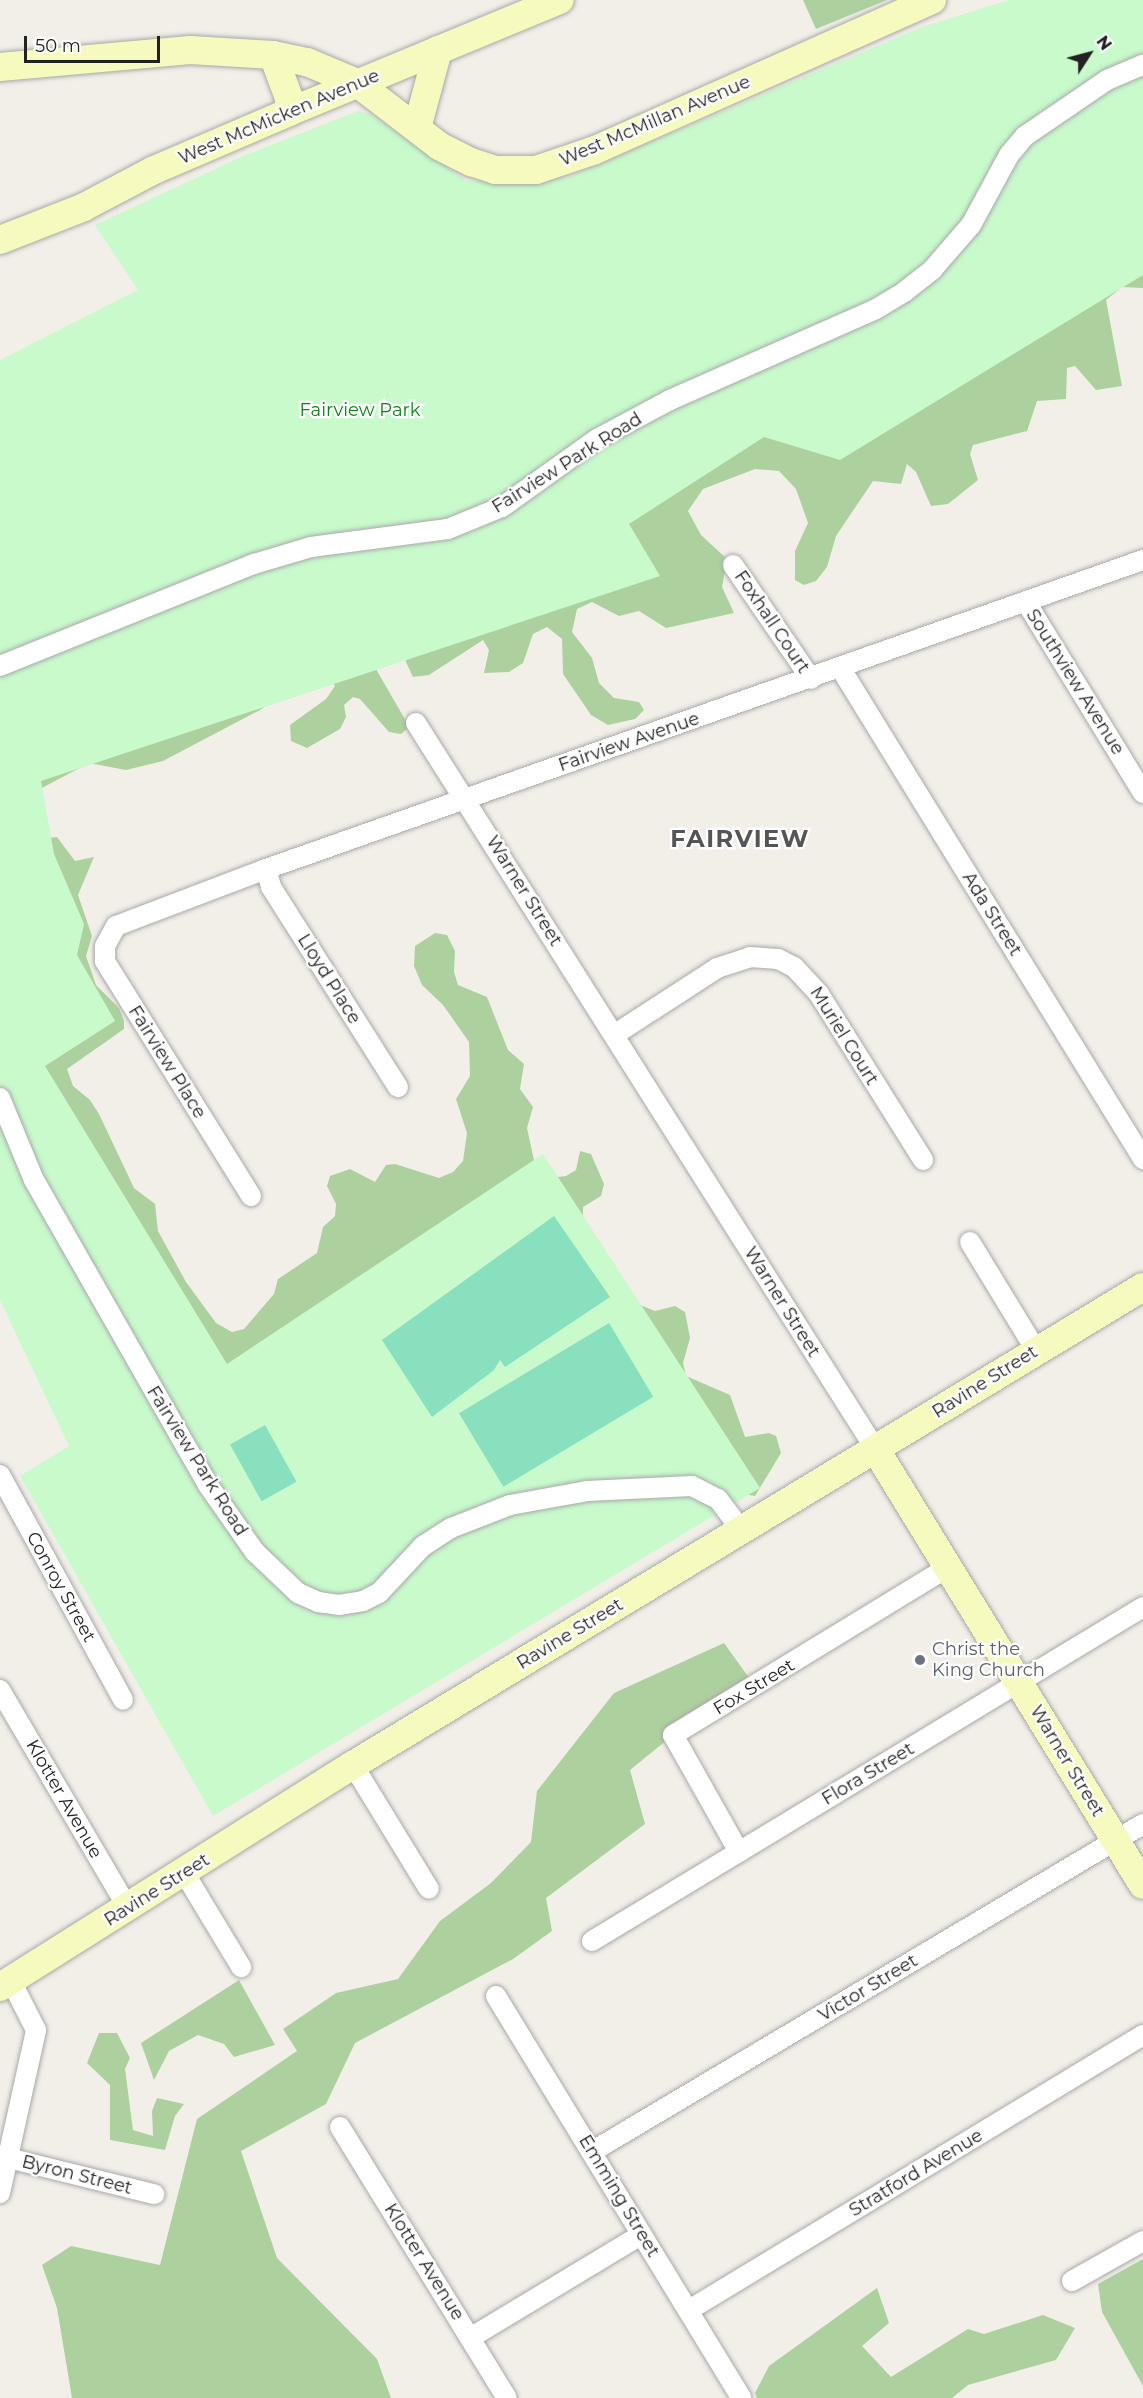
<!DOCTYPE html>
<html>
<head>
<meta charset="utf-8">
<style>
	body { margin:0 }
	#map { position:relative; width:1143px; height:2398px; overflow:hidden; background:#f2efe9; font-family:Montserrat,sans-serif }
	div>[style] { position:absolute }
	.forest>* { inset:0; background:#add19e }
	.park>* { inset:0; background:#c8facc }
	.pitch>* { inset:0; background:#88e0be; transform-origin:0 0 }
	.roads { filter:drop-shadow(0 0 2px #a9a9a9) drop-shadow(0 0 2px #a9a9a9) }
	.street>* { height:20px; margin:-10px; padding:0 10px; transform-origin:10px; border-radius:10px; background:#fff }
	.secondary>* { height:28px; margin:-14px; padding:0 14px; transform-origin:14px; border-radius:14px; background:#f7fabf }
	.dots>* { width:16px; height:16px; translate:-50% -50%; box-sizing:border-box; border:3px solid #fff; border-radius:50% }
	span { translate:-50% -50%; white-space:nowrap; text-align:center; line-height:1.15; -webkit-text-stroke:4.5px #fff; paint-order:stroke }
	.street-label { font-size:18px; color:#222 }
	.park-label { font-size:18px; color:#0c8416 }
	.worship-label { font-size:18px; color:#5b616d }
	.left { translate:0 -50%; text-align:left }
	.district-label { font-size:24px; color:#555; font-weight:700; letter-spacing:1.5px }
	.north { position:absolute; left:1059px; top:24px; width:60px; height:60px; -webkit-text-stroke:4px #fff; paint-order:stroke; rotate:54deg; font-size:16px; font-weight:700; line-height:24px; text-align:center; color:#222 }
	.north::after { content:''; display:block; margin:auto; width:21px; height:27px; background:#222; clip-path:polygon(50% 0,100% 100%,50% 72%,0 100%) }
	.scale { position:absolute; left:24px; top:36px; width:136px; height:27px; box-sizing:border-box; border:3px solid #222; border-top:0; padding-left:8px; font-size:18px; line-height:21px; white-space:nowrap; color:#222; -webkit-text-stroke:4px #fff; paint-order:stroke }
</style>
</head>
<body>
<div id="map">
	<div class="forest">
		<div style="clip-path:polygon(803px 0,887px 0,816px 29px)"></div>
		<div style="clip-path:polygon(1143px 221px,1143px 288px,1122px 287px,1106px 300px,1122px 386px,1096px 390px,1075px 366px,1067px 368px,1066px 399px,1037px 401px,1027px 431px,973px 445px,970px 454px,978px 480px,948px 504px,931px 506px,916px 472px,907px 464px,901px 484px,873px 481px,836px 536px,827px 567px,816px 581px,804px 585px,795px 580px,795px 551px,808px 523px,796px 489px,779px 471px,755px 469px,703px 489px,688px 511px,701px 535px,727px 559px,722px 587px,734px 613px,666px 628px,639px 611px,619px 616px,592px 602px,577px 609px,572px 632px,592px 658px,599px 683px,614px 698px,639px 702px,644px 710px,635px 719px,608px 725px,591px 715px,563px 674px,562px 639px,547px 627px,533px 634px,523px 663px,509px 672px,484px 673px,489px 650px,483px 640px,429px 675px,413px 677px,406px 662px,405px 627px)"></div>
		<div style="clip-path:polygon(369px 657px,406px 721px,407px 729px,401px 734px,389px 732px,360px 699px,353px 697px,344px 705px,346px 717px,340px 729px,307px 748px,291px 741px,290px 725px,326px 699px,335px 686px,330px 679px,295px 687px,260px 710px,163px 761px,126px 770px,89px 763px,40px 789px,36px 839px,57px 837px,75px 861px,94px 857px,78px 895px,92px 936px,86px 956px,96px 985px,119px 1008px,124px 1021px,124px 1029px,67px 1069px,73px 1086px,90px 1100px,99px 1114px,134px 1188px,155px 1204px,158px 1231px,186px 1282px,216px 1323px,232px 1332px,244px 1329px,274px 1294px,278px 1279px,317px 1253px,323px 1227px,335px 1216px,336px 1204px,327px 1186px,330px 1176px,350px 1169px,375px 1182px,386px 1165px,395px 1164px,439px 1178px,453px 1172px,463px 1161px,467px 1133px,456px 1099px,470px 1076px,469px 1042px,443px 1005px,422px 985px,414px 966px,415px 946px,435px 933px,447px 935px,455px 951px,454px 972px,458px 985px,487px 997px,508px 1050px,524px 1064px,520px 1089px,533px 1107px,527px 1128px,535px 1165px,558px 1177px,566px 1176px,576px 1170px,580px 1151px,591px 1154px,604px 1184px,601px 1196px,583px 1207px,583px 1221px,640px 1305px,655px 1311px,675px 1306px,685px 1312px,690px 1338px,683px 1363px,686px 1376px,730px 1395px,745px 1437px,769px 1433px,776px 1436px,781px 1453px,755px 1496px,267px 1404px,57px 1211px,1px 670px)"></div>
		<div style="clip-path:polygon(724px 1643px,755px 1686px,673px 1735px,630px 1770px,645px 1824px,546px 1898px,552px 1931px,513px 1959px,355px 2043px,326px 2104px,241px 2151px,277px 2258px,377px 2359px,391px 2398px,72px 2398px,57px 2308px,42px 2265px,71px 2246px,160px 2265px,197px 2119px,297px 2051px,283px 2029px,336px 1993px,398px 1979px,440px 1921px,491px 1883px,531px 1842px,537px 1791px,614px 1693px)"></div>
		<div style="clip-path:polygon(239px 1980px,275px 2045px,234px 2057px,224px 2044px,198px 2035px,169px 2051px,154px 2080px,141px 2043px)"></div>
		<div style="clip-path:polygon(99px 2033px,117px 2033px,130px 2058px,125px 2069px,133px 2130px,153px 2136px,152px 2111px,157px 2098px,184px 2104px,175px 2116px,165px 2150px,110px 2140px,110px 2085px,87px 2063px)"></div>
		<div style="clip-path:polygon(1143px 2259px,1143px 2386px,1102px 2312px,1098px 2284px)"></div>
		<div style="clip-path:polygon(877px 2288px,889px 2323px,862px 2346px,891px 2377px,968px 2329px,984px 2334px,1043px 2315px,1075px 2328px,1056px 2360px,968px 2385px,952px 2398px,757px 2398px,755px 2393px,769px 2366px)"></div>
	</div>
	<div class="park">
		<div style="clip-path:polygon(1009px 0,1143px 0,1143px 275px,840px 460px,764px 437px,629px 524px,660px 576px,41px 781px,54px 854px,84px 924px,77px 955px,115px 1021px,45px 1066px,227px 1364px,543px 1154px,760px 1488px,213px 1816px,20px 1476px,69px 1446px,0 1300px,0 360px,138px 290px,95px 225px,243px 156px,358px 111px,371px 115px,467px 181px,566px 178px,922px 27px)"></div>
	</div>
	<div class="pitch">
		<div style="clip-path:polygon(554px 1216px,610px 1297px,505px 1367px,500px 1360px,494px 1370px,432px 1417px,382px 1340px)"></div>
		<div style="left:609px;top:1323px;width:86px;height:175px;rotate:59deg"></div>
		<div style="left:265px;top:1425px;width:65px;height:40px;rotate:61deg"></div>
	</div>
	<div class="roads">
		<div class="street">
			<div style="left:733px;top:565px;width:138px;rotate:55.6deg"></div>
			<div style="left:1026px;top:602px;width:224px;rotate:58.5deg"></div>
			<div style="left:0;top:666px;width:274px;rotate:-21.9deg"></div>
			<div style="left:254px;top:564px;width:59px;rotate:-16.6deg"></div>
			<div style="left:311px;top:547px;width:138px;rotate:-7.5deg"></div>
			<div style="left:448px;top:529px;width:58px;rotate:-22.2deg"></div>
			<div style="left:502px;top:507px;width:117px;rotate:-35.6deg"></div>
			<div style="left:597px;top:439px;width:83px;rotate:-28.1deg"></div>
			<div style="left:670px;top:400px;width:225px;rotate:-23.8deg"></div>
			<div style="left:876px;top:309px;width:33px;rotate:-31deg"></div>
			<div style="left:904px;top:292px;width:36px;rotate:-38deg"></div>
			<div style="left:932px;top:270px;width:60px;rotate:-49.1deg"></div>
			<div style="left:971px;top:225px;width:80px;rotate:-61.5deg"></div>
			<div style="left:1009px;top:155px;width:25px;rotate:-50deg"></div>
			<div style="left:1025px;top:136px;width:99px;rotate:-34.3deg"></div>
			<div style="left:1107px;top:80px;width:39px;rotate:-23deg"></div>
			<div style="left:841px;top:669px;width:576px;rotate:58.35deg"></div>
			<div style="left:416px;top:723px;width:860px;rotate:57.68deg"></div>
			<div style="left:266px;top:869px;width:19px;rotate:74deg"></div>
			<div style="left:271px;top:887px;width:237px;rotate:57.6deg"></div>
			<div style="left:614px;top:1035px;width:123px;rotate:-33deg"></div>
			<div style="left:717px;top:968px;width:35px;rotate:-18deg"></div>
			<div style="left:750px;top:957px;width:28px;rotate:4deg"></div>
			<div style="left:778px;top:959px;width:18px;rotate:27deg"></div>
			<div style="left:794px;top:967px;width:37px;rotate:47deg"></div>
			<div style="left:819px;top:994px;width:196px;rotate:57.9deg"></div>
			<div style="left:0;top:1098px;width:89px;rotate:67.5deg"></div>
			<div style="left:34px;top:1180px;width:351px;rotate:60.3deg"></div>
			<div style="left:208px;top:1485px;width:82px;rotate:55deg"></div>
			<div style="left:255px;top:1552px;width:59px;rotate:43.6deg"></div>
			<div style="left:298px;top:1593px;width:22px;rotate:24deg"></div>
			<div style="left:318px;top:1602px;width:21px;rotate:8deg"></div>
			<div style="left:339px;top:1605px;width:24px;rotate:-9deg"></div>
			<div style="left:363px;top:1601px;width:18px;rotate:-27deg"></div>
			<div style="left:379px;top:1593px;width:64px;rotate:-46.9deg"></div>
			<div style="left:423px;top:1546px;width:33px;rotate:-33deg"></div>
			<div style="left:451px;top:1528px;width:63px;rotate:-21.3deg"></div>
			<div style="left:510px;top:1505px;width:78px;rotate:-10.3deg"></div>
			<div style="left:587px;top:1491px;width:105px;rotate:-2.7deg"></div>
			<div style="left:692px;top:1486px;width:29px;rotate:27deg"></div>
			<div style="left:718px;top:1499px;width:40px;rotate:53deg"></div>
			<div style="left:251px;top:1196px;width:277px;rotate:-121.9deg"></div>
			<div style="left:105px;top:961px;width:15px;rotate:-90deg"></div>
			<div style="left:105px;top:946px;width:23px;rotate:-61deg"></div>
			<div style="left:116px;top:926px;width:160px;rotate:-20.8deg"></div>
			<div style="left:266px;top:869px;width:930px;rotate:-19.41deg"></div>
			<div style="left:970px;top:1242px;width:127px;rotate:58.6deg"></div>
			<div style="left:0;top:1475px;width:256px;rotate:61.3deg"></div>
			<div style="left:0;top:1690px;width:253px;rotate:59.6deg"></div>
			<div style="left:353px;top:1765px;width:145px;rotate:58.5deg"></div>
			<div style="left:739px;top:1852px;width:134px;rotate:-119.4deg"></div>
			<div style="left:673px;top:1735px;width:322px;rotate:-31.4deg"></div>
			<div style="left:185px;top:1874px;width:109px;rotate:58.9deg"></div>
			<div style="left:592px;top:1941px;width:644px;rotate:-31.22deg"></div>
			<div style="left:496px;top:1996px;width:471px;rotate:58.6deg"></div>
			<div style="left:340px;top:2127px;width:318px;rotate:58.4deg"></div>
			<div style="left:593px;top:2151px;width:640px;rotate:-30.73deg"></div>
			<div style="left:0;top:2156px;width:159px;rotate:13.9deg"></div>
			<div style="left:0;top:2193px;width:167px;rotate:-77.5deg"></div>
			<div style="left:36px;top:2030px;width:55px;rotate:-117deg"></div>
			<div style="left:1072px;top:2281px;width:81px;rotate:-29.4deg"></div>
			<div style="left:689px;top:2310px;width:531px;rotate:-31.2deg"></div>
			<div style="left:470px;top:2338px;width:200px;rotate:-31.1deg"></div>
		</div>
		<div class="secondary">
			<div style="left:273px;top:55px;width:46px;rotate:69.6deg"></div>
			<div style="left:289px;top:98px;width:14px;rotate:90deg"></div>
			<div style="left:0;top:67px;width:191px;rotate:-5.1deg"></div>
			<div style="left:190px;top:50px;width:83px;rotate:3.4deg"></div>
			<div style="left:273px;top:55px;width:35px;rotate:12deg"></div>
			<div style="left:307px;top:62px;width:54px;rotate:22.8deg"></div>
			<div style="left:357px;top:83px;width:103px;rotate:37.5deg"></div>
			<div style="left:439px;top:146px;width:36px;rotate:27deg"></div>
			<div style="left:471px;top:162px;width:25px;rotate:18deg"></div>
			<div style="left:495px;top:170px;width:41px"></div>
			<div style="left:536px;top:170px;width:62px;rotate:-18.7deg"></div>
			<div style="left:595px;top:150px;width:369px;rotate:-24deg"></div>
			<div style="left:417px;top:128px;width:81px;rotate:-74.9deg"></div>
			<div style="left:0;top:240px;width:90px;rotate:-21.4deg"></div>
			<div style="left:84px;top:207px;width:79px;rotate:-27.9deg"></div>
			<div style="left:154px;top:170px;width:147px;rotate:-23.2deg"></div>
			<div style="left:289px;top:112px;width:293px;rotate:-22.5deg"></div>
			<div style="left:876px;top:1450px;width:510px;rotate:58.46deg"></div>
			<div style="left:0;top:1987px;width:417px;rotate:-32.2deg"></div>
			<div style="left:353px;top:1765px;width:923px;rotate:-31.18deg"></div>
		</div>
	</div>
	<div class="dots">
		<div style="left:920px;top:1660px;background:#6b7280"></div>
	</div>
	<div class="street-label">
		<span style="left:279px;top:117px;rotate:-23deg">West McMicken Avenue</span>
		<span style="left:655px;top:121px;rotate:-23deg">West McMillan Avenue</span>
		<span style="left:567px;top:463px;rotate:-32deg">Fairview Park Road</span>
		<span style="left:772px;top:622px;rotate:56deg">Foxhall Court</span>
		<span style="left:1075px;top:682px;rotate:58deg">Southview Avenue</span>
		<span style="left:629px;top:742px;rotate:-19deg">Fairview Avenue</span>
		<span style="left:524px;top:891px;rotate:58deg">Warner Street</span>
		<span style="left:992px;top:914px;rotate:58deg">Ada Street</span>
		<span style="left:329px;top:979px;rotate:58deg">Lloyd Place</span>
		<span style="left:844px;top:1036px;rotate:58deg">Muriel Court</span>
		<span style="left:167px;top:1062px;rotate:58deg">Fairview Place</span>
		<span style="left:782px;top:1302px;rotate:58deg">Warner Street</span>
		<span style="left:985px;top:1382px;rotate:-32deg">Ravine Street</span>
		<span style="left:197px;top:1461px;rotate:58deg">Fairview Park Road</span>
		<span style="left:61px;top:1587px;rotate:61deg">Conroy Street</span>
		<span style="left:570px;top:1634px;rotate:-31deg">Ravine Street</span>
		<span style="left:754px;top:1687px;rotate:-31deg">Fox Street</span>
		<span style="left:1067px;top:1761px;rotate:59deg">Warner Street</span>
		<span style="left:868px;top:1774px;rotate:-31deg">Flora Street</span>
		<span style="left:64px;top:1799px;rotate:60deg">Klotter Avenue</span>
		<span style="left:157px;top:1890px;rotate:-32deg">Ravine Street</span>
		<span style="left:868px;top:1988px;rotate:-31deg">Victor Street</span>
		<span style="left:916px;top:2173px;rotate:-31deg">Stratford Avenue</span>
		<span style="left:77px;top:2175px;rotate:14deg">Byron Street</span>
		<span style="left:619px;top:2196px;rotate:59deg">Emming Street</span>
		<span style="left:424px;top:2262px;rotate:58deg">Klotter Avenue</span>
	</div>
	<div class="park-label">
		<span style="left:360px;top:410px">Fairview Park</span>
	</div>
	<div class="worship-label">
		<span class="left" style="left:932px;top:1660px">Christ the<br>King Church</span>
	</div>
	<div class="district-label">
		<span style="left:740px;top:839px">FAIRVIEW</span>
	</div>
	<div class="north">N</div>
	<div class="scale">50 m</div>
</div>
</body>
</html>
